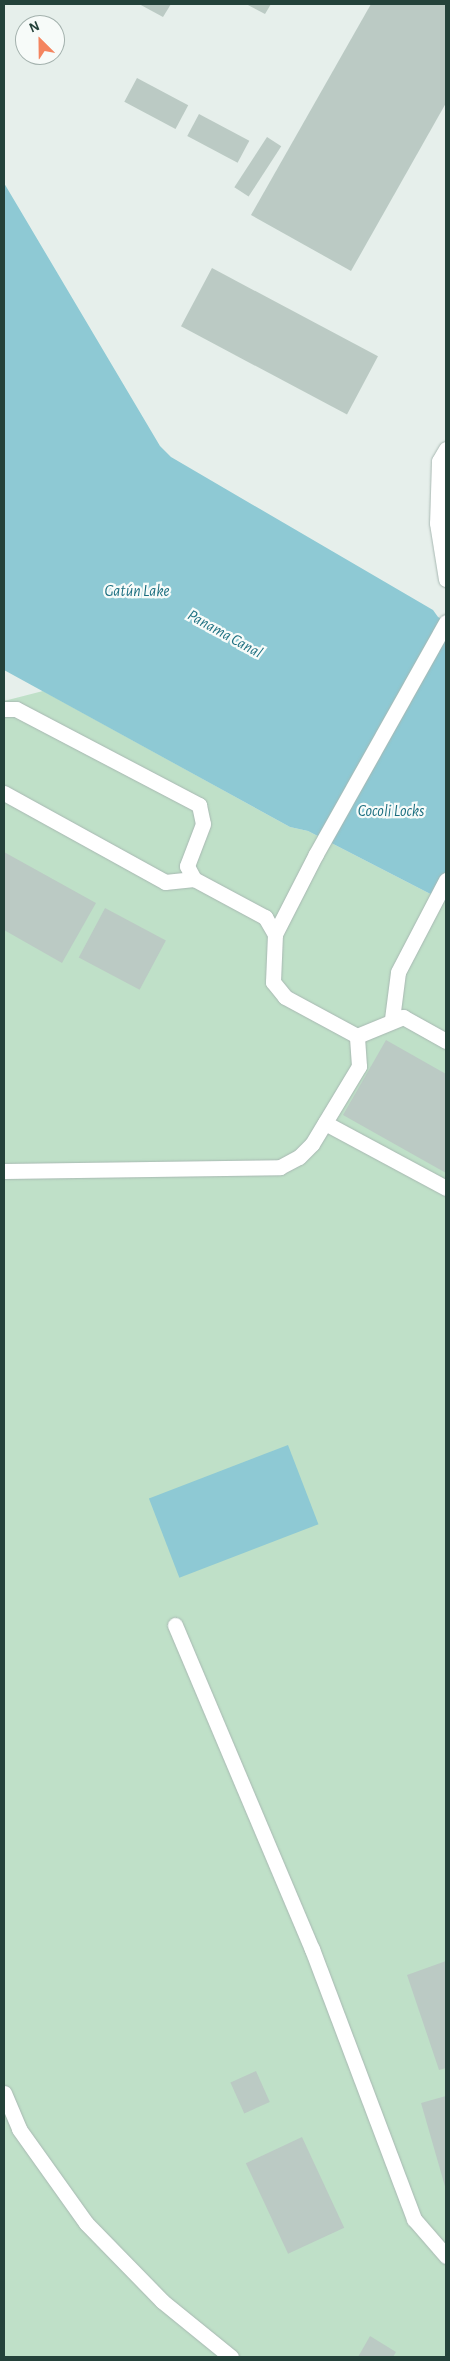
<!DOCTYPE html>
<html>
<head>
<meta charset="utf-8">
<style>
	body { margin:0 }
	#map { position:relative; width:450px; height:2361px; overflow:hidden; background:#e6efeb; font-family:"Alegreya Sans",sans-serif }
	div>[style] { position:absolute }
	.green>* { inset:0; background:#bfe0c8 }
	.water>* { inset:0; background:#8ec9d4; transform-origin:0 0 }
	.building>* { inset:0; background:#bbcac4; transform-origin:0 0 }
	.roads { filter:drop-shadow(0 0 1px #a8b8b2) drop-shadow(0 0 1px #a8b8b2) }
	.minor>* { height:15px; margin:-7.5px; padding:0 7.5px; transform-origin:7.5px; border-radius:7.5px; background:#fff }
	span { translate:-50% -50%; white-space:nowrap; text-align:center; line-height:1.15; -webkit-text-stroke:4.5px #f7fbf9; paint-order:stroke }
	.water-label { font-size:16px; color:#1c6f80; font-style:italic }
	.frame { position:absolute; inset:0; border:5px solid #24423a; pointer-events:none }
	.north { position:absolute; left:15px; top:15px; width:50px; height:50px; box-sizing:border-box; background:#f7fbf9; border:1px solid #a3b1ad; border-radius:50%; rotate:337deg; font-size:14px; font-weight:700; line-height:20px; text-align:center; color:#24423a }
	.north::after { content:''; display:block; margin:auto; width:18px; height:22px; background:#f4845f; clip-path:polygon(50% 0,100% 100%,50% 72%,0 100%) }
</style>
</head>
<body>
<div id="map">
	<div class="green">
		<div style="clip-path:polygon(43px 691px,290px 827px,308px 831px,446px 902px,446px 2357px,4px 2357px,4px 701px)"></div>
	</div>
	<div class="water">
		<div style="clip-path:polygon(4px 183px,160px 446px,171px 457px,433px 610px,438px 617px,446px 621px,446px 902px,308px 831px,290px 827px,4px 670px)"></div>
		<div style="left:288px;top:1445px;width:85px;height:149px;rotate:69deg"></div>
	</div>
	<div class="building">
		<div style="clip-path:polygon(139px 4px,171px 4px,163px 17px)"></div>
		<div style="clip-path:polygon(246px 4px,271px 4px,265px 14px)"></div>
		<div style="clip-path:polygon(371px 4px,446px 4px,446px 103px,351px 271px,251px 215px)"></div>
		<div style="left:137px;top:78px;width:58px;height:27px;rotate:28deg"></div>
		<div style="left:199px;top:114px;width:57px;height:25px;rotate:28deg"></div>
		<div style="left:267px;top:137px;width:17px;height:60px;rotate:33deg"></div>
		<div style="left:212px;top:268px;width:188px;height:66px;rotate:28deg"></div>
		<div style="clip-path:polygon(4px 852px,96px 903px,62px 963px,4px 930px)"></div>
		<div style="left:105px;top:908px;width:69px;height:56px;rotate:28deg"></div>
		<div style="clip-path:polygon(386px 1040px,446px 1074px,446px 1173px,343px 1115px)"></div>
		<div style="clip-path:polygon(446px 1961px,446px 2068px,439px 2070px,407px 1975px)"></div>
		<div style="left:256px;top:2071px;width:34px;height:28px;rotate:66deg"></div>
		<div style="clip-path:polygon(446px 2096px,446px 2190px,421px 2103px)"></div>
		<div style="left:302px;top:2137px;width:100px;height:62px;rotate:65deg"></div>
		<div style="clip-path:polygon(370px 2336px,396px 2352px,393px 2357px,358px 2357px)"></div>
	</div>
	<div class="roads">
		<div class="minor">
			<div style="left:446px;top:449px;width:14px;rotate:120deg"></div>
			<div style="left:439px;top:461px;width:62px;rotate:91.8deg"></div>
			<div style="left:437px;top:523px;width:57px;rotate:80.9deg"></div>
			<div style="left:4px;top:709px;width:12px"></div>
			<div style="left:16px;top:709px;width:207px;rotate:27.7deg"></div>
			<div style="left:199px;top:805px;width:19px;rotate:78deg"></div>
			<div style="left:203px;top:824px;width:45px;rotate:110.9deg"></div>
			<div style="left:187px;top:866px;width:15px;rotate:62deg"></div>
			<div style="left:194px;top:879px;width:81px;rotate:28.2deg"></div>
			<div style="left:265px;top:917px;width:20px;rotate:60deg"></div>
			<div style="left:275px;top:934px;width:48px;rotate:92.4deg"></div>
			<div style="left:273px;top:982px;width:19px;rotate:51deg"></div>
			<div style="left:285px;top:997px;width:82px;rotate:28.4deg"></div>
			<div style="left:357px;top:1036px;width:50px;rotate:-22.4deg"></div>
			<div style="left:403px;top:1017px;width:49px;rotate:29.2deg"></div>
			<div style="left:4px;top:793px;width:184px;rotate:28.9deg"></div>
			<div style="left:165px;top:882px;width:29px;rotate:-6deg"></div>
			<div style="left:275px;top:934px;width:90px;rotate:-62.9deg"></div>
			<div style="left:316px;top:854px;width:266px;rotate:-60.7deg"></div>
			<div style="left:392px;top:1019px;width:47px;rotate:-82.7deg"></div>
			<div style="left:398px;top:972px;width:104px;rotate:-62.4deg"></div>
			<div style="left:325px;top:1123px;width:137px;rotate:28.2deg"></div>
			<div style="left:4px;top:1171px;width:276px;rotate:-0.8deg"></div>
			<div style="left:280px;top:1167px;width:21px;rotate:-28deg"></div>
			<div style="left:299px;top:1157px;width:18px;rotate:-45deg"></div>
			<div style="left:312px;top:1144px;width:91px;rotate:-58.9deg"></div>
			<div style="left:359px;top:1066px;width:30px;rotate:-94deg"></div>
			<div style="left:175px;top:1625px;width:352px;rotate:67.1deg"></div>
			<div style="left:312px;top:1949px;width:289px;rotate:69.3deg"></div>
			<div style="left:414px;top:2219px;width:49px;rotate:49.1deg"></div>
			<div style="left:4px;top:2093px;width:39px;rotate:67deg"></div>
			<div style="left:19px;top:2129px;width:115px;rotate:54.5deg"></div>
			<div style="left:86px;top:2223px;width:109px;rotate:45.7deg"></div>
			<div style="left:162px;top:2301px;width:89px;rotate:39.1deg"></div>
		</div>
	</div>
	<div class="water-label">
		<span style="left:137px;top:591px">Gatún Lake</span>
		<span style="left:225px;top:634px;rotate:29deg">Panama Canal</span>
		<span style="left:391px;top:811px">Cocoli Locks</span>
	</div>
	<div class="frame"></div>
	<div class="north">N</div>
</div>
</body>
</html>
